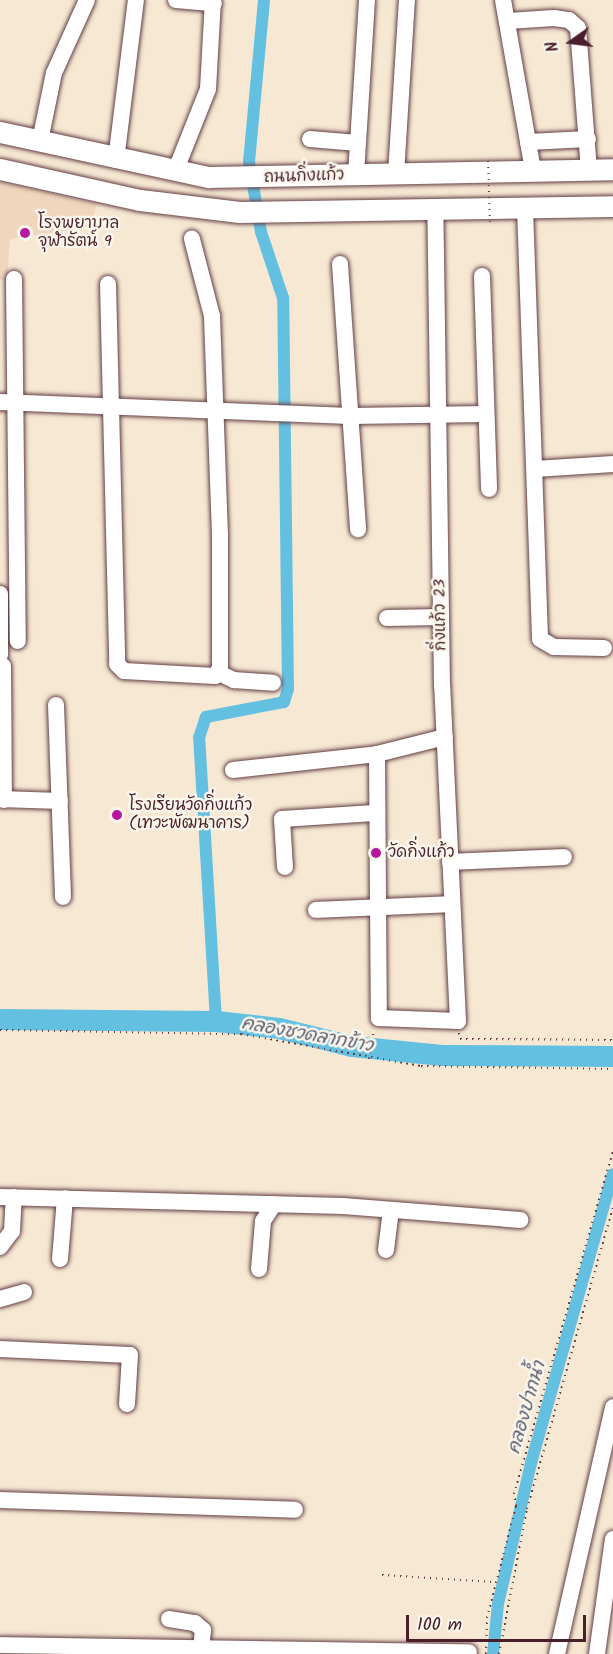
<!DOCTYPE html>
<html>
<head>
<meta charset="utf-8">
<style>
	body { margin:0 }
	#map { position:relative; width:613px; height:1654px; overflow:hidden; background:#f6e8d3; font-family:Kalam,"Playpen Sans Thai",sans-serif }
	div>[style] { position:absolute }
	.built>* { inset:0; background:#efd6bc }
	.canal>* { height:12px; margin:-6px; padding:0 6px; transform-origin:6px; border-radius:6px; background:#64c0e1 }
	.river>* { height:21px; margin:-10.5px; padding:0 10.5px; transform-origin:10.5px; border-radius:10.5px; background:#64c0e1 }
	.path>* { height:2px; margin-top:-1px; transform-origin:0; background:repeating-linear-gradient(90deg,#643d44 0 1.5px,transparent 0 6px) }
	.roads { filter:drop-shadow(0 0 2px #643d44) drop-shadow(0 0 2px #643d44) }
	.minor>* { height:16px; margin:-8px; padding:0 8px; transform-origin:8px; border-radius:8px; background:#fff }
	.major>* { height:21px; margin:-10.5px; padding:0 10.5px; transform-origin:10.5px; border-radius:10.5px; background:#fff }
	.path-bridge>* { height:2px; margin-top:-1px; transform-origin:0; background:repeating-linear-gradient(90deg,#643d44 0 1.5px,transparent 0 6px) }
	.dots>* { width:16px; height:16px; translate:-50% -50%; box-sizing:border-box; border:3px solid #fbf7ec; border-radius:50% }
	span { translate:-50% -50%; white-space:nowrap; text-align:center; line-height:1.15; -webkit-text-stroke:5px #fbf7ec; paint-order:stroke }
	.street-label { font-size:16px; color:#4a1f2b }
	.poi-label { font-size:16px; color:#4a1f2b }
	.left { translate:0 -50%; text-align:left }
	.water-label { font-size:18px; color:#53576b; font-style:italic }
	.north { position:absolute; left:541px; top:12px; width:60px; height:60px; -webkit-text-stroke:4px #fbf7ec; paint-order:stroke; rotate:256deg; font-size:16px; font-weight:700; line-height:24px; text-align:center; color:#4a1f2b }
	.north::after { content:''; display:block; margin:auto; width:21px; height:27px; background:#4a1f2b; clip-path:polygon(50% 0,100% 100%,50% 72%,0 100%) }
	.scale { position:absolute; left:406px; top:1615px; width:180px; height:27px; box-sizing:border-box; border:3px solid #4a1f2b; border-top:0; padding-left:8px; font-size:18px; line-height:21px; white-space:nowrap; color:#4a1f2b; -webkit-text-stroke:4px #fbf7ec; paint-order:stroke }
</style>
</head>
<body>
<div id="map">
	<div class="built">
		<div style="clip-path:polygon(0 182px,97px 204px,90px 227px,10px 239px,7px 280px,0 280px)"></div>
	</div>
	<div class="canal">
		<div style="left:216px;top:1021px;width:284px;rotate:-93.4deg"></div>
		<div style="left:199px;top:738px;width:22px;rotate:-72deg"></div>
		<div style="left:206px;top:717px;width:79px;rotate:-10.9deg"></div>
		<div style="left:284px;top:702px;width:14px;rotate:-73deg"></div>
		<div style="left:288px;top:689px;width:391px;rotate:-90.7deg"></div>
		<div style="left:283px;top:298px;width:70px;rotate:-108.4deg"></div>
		<div style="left:261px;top:232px;width:71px;rotate:-99.7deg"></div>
		<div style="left:249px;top:162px;width:163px;rotate:-84.7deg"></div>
		<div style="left:493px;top:1654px;width:50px;rotate:-84.3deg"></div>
		<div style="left:498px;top:1604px;width:145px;rotate:-76.8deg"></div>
		<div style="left:531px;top:1463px;width:300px;rotate:-74.2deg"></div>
	</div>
	<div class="river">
		<div style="left:0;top:1019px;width:216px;rotate:0.5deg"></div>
		<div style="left:216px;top:1021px;width:63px;rotate:6.3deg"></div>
		<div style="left:279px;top:1028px;width:75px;rotate:13.9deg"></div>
		<div style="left:352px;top:1046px;width:90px;rotate:5.7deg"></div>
		<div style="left:442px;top:1055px;width:171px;rotate:0.3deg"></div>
	</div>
	<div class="path">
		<div style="left:0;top:1030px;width:241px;rotate:1deg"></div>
		<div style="left:241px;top:1034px;width:183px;rotate:10.1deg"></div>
		<div style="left:421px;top:1066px;width:192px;rotate:0.9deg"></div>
		<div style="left:459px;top:1033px;width:6px;rotate:81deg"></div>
		<div style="left:460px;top:1039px;width:153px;rotate:0.4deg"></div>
		<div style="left:369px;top:1059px;width:30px;rotate:-81deg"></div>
		<div style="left:382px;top:1575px;width:112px;rotate:3.6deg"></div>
		<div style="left:486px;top:1654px;width:36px;rotate:-88deg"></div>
		<div style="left:487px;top:1618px;width:116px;rotate:-75.5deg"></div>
		<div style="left:516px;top:1506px;width:12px;rotate:-99deg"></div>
		<div style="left:514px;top:1494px;width:358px;rotate:-73.9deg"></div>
		<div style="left:499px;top:1654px;width:148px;rotate:-79.1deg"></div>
		<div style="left:527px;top:1509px;width:313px;rotate:-74.1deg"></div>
	</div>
	<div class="roads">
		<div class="minor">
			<div style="left:176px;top:0;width:38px;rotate:5deg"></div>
			<div style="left:503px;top:0;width:173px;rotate:80deg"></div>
			<div style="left:508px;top:21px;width:46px;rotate:-3.7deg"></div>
			<div style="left:554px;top:18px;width:15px;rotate:8deg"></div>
			<div style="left:569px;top:20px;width:12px;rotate:42deg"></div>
			<div style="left:578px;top:28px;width:142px;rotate:85.6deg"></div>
			<div style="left:310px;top:139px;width:48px;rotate:4.8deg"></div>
			<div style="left:40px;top:141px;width:69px;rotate:-78.4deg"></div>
			<div style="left:54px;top:73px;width:80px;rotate:-65.7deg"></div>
			<div style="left:528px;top:142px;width:60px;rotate:-2.9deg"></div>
			<div style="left:116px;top:160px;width:161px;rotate:-82.9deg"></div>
			<div style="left:175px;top:172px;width:89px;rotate:-68.3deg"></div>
			<div style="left:208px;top:89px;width:89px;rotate:-86.8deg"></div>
			<div style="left:396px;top:174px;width:174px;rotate:-86.4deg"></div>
			<div style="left:356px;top:175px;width:175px;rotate:-86.4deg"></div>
			<div style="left:525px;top:208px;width:431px;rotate:88deg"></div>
			<div style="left:540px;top:639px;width:16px;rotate:30deg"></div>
			<div style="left:554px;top:647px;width:50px;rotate:1.1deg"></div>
			<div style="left:340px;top:264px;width:266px;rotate:86.1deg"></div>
			<div style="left:482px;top:276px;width:213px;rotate:88.1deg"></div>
			<div style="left:14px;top:279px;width:362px;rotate:89.4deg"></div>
			<div style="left:108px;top:284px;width:380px;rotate:88.6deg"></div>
			<div style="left:117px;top:664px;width:10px;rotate:45deg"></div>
			<div style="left:124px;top:671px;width:91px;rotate:3.1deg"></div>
			<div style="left:215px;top:676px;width:9px;rotate:-58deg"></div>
			<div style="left:220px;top:668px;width:133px;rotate:-90deg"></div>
			<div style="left:220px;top:535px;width:219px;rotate:-92.1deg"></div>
			<div style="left:212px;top:316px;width:80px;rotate:-104.6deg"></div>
			<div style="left:0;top:402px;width:350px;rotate:2.3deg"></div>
			<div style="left:350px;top:416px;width:136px;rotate:-0.8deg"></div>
			<div style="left:535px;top:469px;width:78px;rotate:-3.7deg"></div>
			<div style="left:0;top:594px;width:61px;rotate:90deg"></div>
			<div style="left:387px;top:618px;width:54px;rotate:-1.1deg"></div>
			<div style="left:3px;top:666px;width:134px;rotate:89.6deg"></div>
			<div style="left:219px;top:673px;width:17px;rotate:25deg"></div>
			<div style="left:234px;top:680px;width:39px;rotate:4deg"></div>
			<div style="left:56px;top:705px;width:192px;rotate:87.9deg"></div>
			<div style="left:377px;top:754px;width:264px;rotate:89.6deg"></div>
			<div style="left:379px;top:1018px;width:79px;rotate:2.2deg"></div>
			<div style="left:458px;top:1021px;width:335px;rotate:-92.7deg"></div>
			<div style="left:442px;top:686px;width:477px;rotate:-90.8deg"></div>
			<div style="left:233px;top:770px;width:145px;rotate:-6.3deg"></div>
			<div style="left:377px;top:754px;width:70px;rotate:-14deg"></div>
			<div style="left:0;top:799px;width:60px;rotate:1.9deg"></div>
			<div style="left:450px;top:862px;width:114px;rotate:-2.5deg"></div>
			<div style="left:285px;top:867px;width:48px;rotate:-93.6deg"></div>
			<div style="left:282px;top:819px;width:92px;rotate:-3.7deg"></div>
			<div style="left:316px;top:910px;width:136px;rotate:-2.5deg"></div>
			<div style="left:0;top:1197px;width:343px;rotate:1.5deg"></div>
			<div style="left:343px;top:1206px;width:178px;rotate:4.5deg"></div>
			<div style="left:0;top:1247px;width:20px;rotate:-53deg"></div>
			<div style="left:12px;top:1231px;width:34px;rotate:-87deg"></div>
			<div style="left:386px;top:1250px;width:40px;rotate:-82.9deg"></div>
			<div style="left:60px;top:1259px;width:61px;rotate:-85.3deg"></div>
			<div style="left:259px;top:1269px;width:48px;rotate:-85.2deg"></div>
			<div style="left:263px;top:1221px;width:20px;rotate:-57deg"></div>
			<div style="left:0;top:1299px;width:25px;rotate:-16deg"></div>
			<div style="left:0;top:1349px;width:130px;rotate:2.6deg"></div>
			<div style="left:130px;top:1355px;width:49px;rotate:93.5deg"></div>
			<div style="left:0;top:1500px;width:295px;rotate:1.9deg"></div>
			<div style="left:169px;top:1619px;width:26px;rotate:9deg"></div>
			<div style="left:195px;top:1623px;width:11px;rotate:41deg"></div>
			<div style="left:203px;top:1630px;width:19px;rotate:96deg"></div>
			<div style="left:0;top:1645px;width:469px;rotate:0.9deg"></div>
			<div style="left:557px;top:1654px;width:253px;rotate:-77.2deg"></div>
			<div style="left:597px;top:1654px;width:116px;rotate:-82.1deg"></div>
		</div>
		<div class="major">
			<div style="left:0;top:132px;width:214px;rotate:12.2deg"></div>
			<div style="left:209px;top:177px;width:404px;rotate:-1.1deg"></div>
			<div style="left:0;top:169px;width:143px;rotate:12.5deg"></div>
			<div style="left:140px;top:200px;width:100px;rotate:6.9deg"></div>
			<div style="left:239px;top:212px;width:374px;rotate:-0.9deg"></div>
		</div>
	</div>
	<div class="path-bridge">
		<div style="left:488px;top:161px;width:64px;rotate:88.2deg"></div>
	</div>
	<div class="dots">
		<div style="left:25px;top:233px;background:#b5179e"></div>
		<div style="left:117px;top:815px;background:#b5179e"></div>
		<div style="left:376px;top:853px;background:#b5179e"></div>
	</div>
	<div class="street-label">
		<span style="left:304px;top:177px;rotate:-2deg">ถนนกิ่งแก้ว</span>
		<span style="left:441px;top:615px;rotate:-91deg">กิ่งแก้ว 23</span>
	</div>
	<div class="poi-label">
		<span class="left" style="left:38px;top:233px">โรงพยาบาล<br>จุฬารัตน์ 9</span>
		<span class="left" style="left:129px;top:815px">โรงเรียนวัดกิ่งแก้ว<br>(เทวะพัฒนาคาร)</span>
		<span class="left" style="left:388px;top:853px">วัดกิ่งแก้ว</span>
	</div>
	<div class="water-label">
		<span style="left:307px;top:1036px;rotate:10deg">คลองชวดลากข้าว</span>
		<span style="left:528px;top:1408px;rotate:-74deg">คลองปากน้ำ</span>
	</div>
	<div class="north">N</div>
	<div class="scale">100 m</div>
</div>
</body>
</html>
